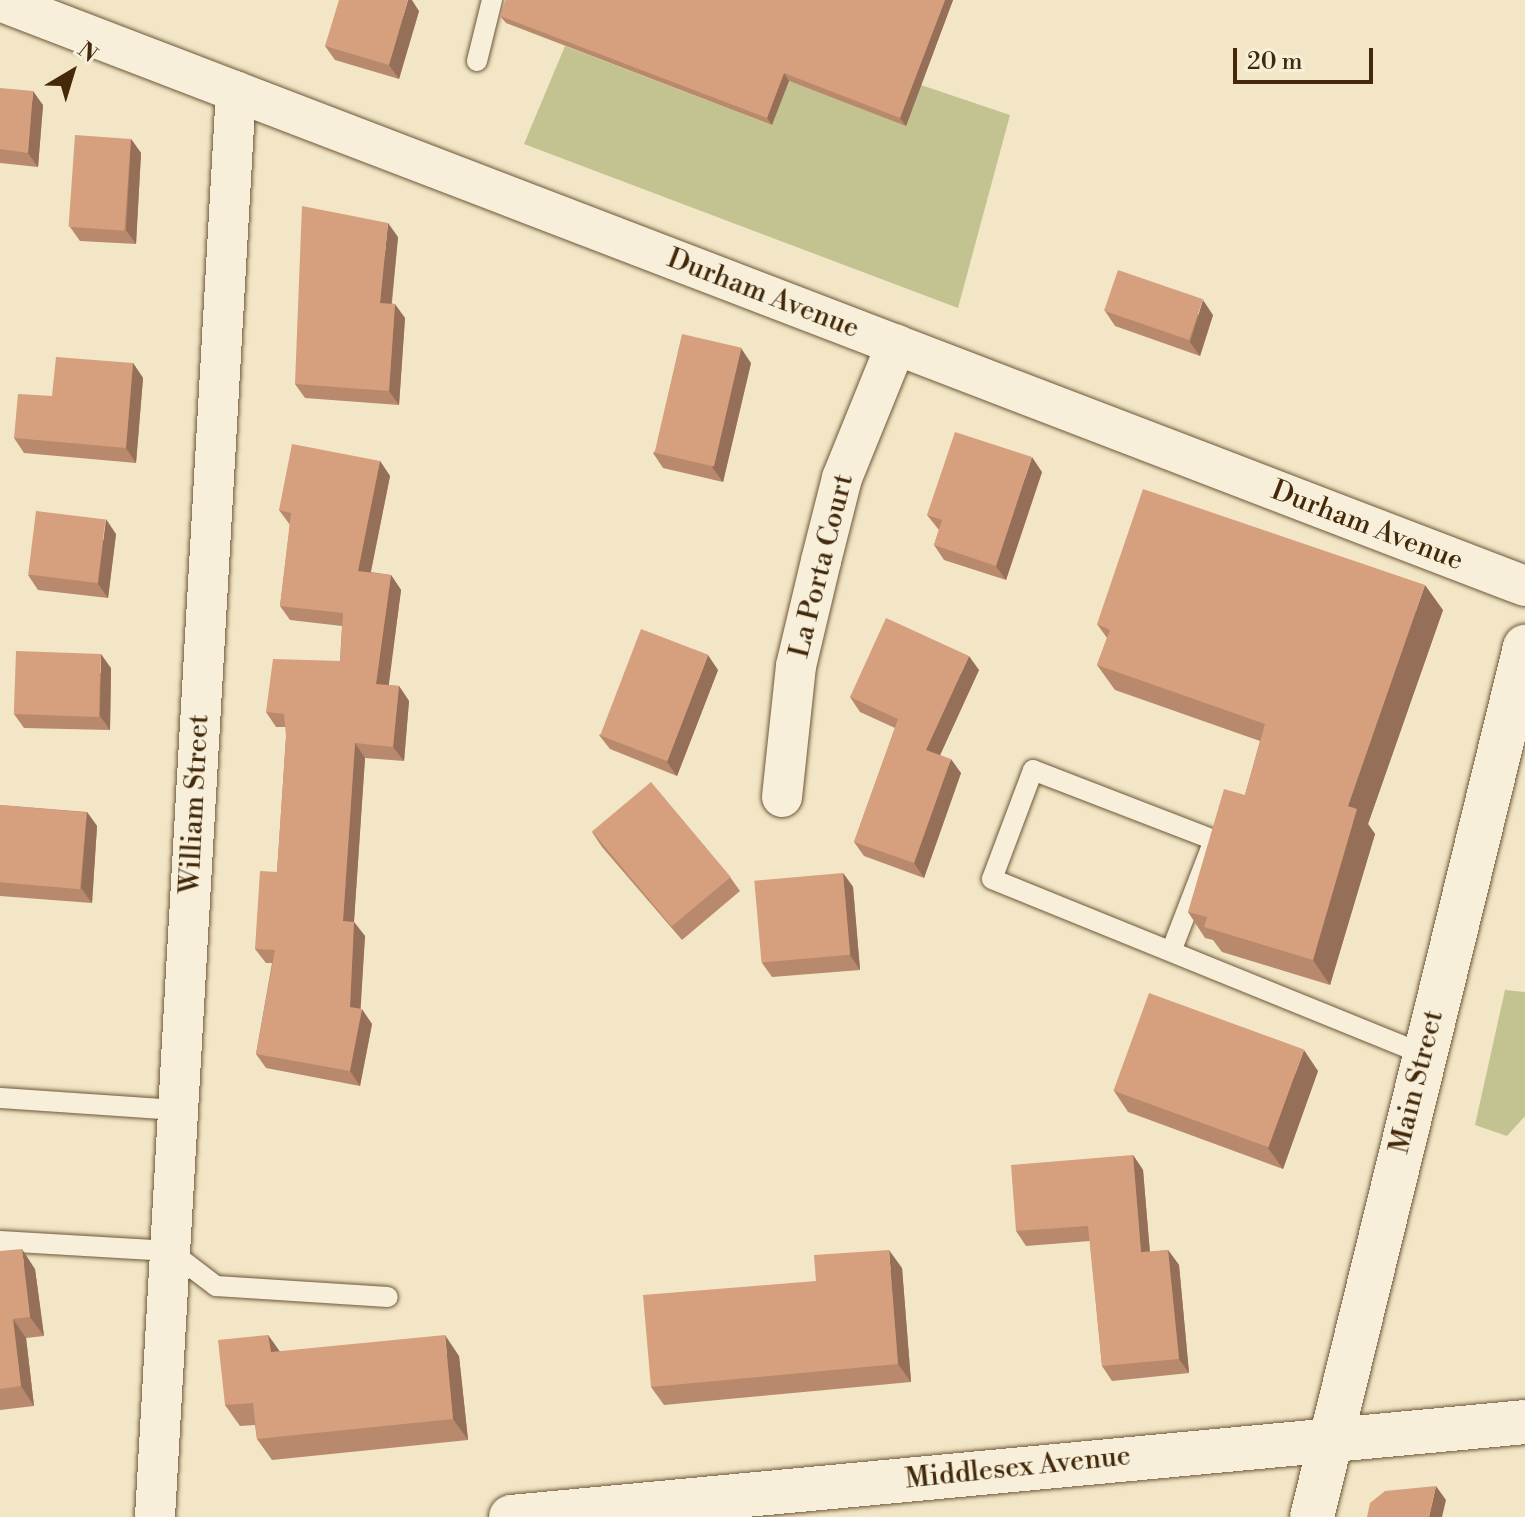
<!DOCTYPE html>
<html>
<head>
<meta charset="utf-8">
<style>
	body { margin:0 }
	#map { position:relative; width:1525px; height:1517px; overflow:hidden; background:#f2e6c6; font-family:"Libre Bodoni",serif }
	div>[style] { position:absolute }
	.green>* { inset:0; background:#c2c390 }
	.roads { filter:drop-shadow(0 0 2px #6f5839) drop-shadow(0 0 2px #6f5839) }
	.lane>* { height:20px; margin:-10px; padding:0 10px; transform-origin:10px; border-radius:10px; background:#f7efda }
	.street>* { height:40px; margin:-20px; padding:0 20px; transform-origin:20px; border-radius:20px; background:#f7efda }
	.secondary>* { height:44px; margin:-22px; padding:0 22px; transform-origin:22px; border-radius:22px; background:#f7efda }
	.wall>* { inset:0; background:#b8896c }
	.shaded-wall>* { inset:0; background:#966f58 }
	.building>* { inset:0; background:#d69f7d; transform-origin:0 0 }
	span { translate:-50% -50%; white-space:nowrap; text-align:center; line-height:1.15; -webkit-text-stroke:7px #f7efda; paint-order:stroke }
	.street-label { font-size:28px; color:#43290a }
	.north { position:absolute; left:32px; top:32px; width:80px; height:80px; -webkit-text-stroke:6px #f7efda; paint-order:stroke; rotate:38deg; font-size:22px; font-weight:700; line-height:32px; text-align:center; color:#43290a }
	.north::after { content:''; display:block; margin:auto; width:28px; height:36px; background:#43290a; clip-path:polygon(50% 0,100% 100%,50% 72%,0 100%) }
	.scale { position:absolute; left:1233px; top:48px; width:140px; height:36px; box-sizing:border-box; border:4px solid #43290a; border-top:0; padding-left:10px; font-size:24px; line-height:28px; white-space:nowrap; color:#43290a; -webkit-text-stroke:6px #f7efda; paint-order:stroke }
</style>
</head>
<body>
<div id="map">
	<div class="green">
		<div style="clip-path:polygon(565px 46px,772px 125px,789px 81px,905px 125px,921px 85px,1010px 115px,958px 308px,524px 144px)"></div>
		<div style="clip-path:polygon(1505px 990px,1525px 992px,1525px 1116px,1507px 1136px,1475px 1125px)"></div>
	</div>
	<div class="roads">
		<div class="lane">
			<div style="left:477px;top:61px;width:63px;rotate:-76.2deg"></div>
			<div style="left:1172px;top:949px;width:117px;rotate:-68.9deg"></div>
			<div style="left:1214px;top:840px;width:194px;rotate:-158.9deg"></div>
			<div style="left:1033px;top:770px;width:116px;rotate:110.6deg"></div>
			<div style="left:992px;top:879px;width:465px;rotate:22.1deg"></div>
			<div style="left:0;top:1098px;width:178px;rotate:3.9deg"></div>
			<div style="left:0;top:1241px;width:170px;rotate:3.4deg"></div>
			<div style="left:170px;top:1251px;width:58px;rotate:37.3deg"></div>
			<div style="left:216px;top:1286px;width:172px;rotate:3.7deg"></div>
		</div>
		<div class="street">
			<div style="left:0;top:1px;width:1633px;rotate:20.99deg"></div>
			<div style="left:782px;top:797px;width:132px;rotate:-83.9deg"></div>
			<div style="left:796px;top:666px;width:108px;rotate:-76.6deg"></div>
			<div style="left:821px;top:561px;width:86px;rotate:-75.8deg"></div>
			<div style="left:842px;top:478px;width:144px;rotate:-67.9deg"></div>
			<div style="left:155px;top:1517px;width:1428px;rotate:-86.75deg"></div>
		</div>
		<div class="secondary">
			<div style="left:511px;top:1517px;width:1018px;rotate:-5.35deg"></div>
			<div style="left:1312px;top:1517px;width:896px;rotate:-76.24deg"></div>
		</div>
	</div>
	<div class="wall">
		<div style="clip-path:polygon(506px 0,953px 0,906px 126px,789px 81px,772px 125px,506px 23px,500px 16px)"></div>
		<div style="clip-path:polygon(419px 11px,399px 79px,335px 60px,325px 46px)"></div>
		<div style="clip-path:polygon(0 88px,43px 105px,38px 167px,0 163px)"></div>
		<div style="clip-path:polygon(131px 139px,141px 153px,136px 244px,80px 241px,70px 227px)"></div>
		<div style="clip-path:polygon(398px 237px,392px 303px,405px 318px,399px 405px,305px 398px,295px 384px)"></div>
		<div style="clip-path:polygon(1105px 311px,1213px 315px,1200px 356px,1115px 326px)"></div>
		<div style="clip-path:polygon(133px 363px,143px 378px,136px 463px,24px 453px,14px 438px,52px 396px)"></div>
		<div style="clip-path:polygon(751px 363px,723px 482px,663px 468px,653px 453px)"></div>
		<div style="clip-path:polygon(380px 461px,390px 476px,371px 572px,391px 575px,401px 590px,388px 685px,399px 686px,409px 701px,404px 761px,365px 758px,354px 922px,365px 936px,360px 1009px,372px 1024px,360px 1086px,266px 1068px,256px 1054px,272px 963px,266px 963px,255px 949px,277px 872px,286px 737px,286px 727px,276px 727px,266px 712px,340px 661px,342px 626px,290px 620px,280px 606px,290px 525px,279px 510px)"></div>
		<div style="clip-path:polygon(1042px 472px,1006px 580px,944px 560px,934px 545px,939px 530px,927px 515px)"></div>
		<div style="clip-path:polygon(116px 534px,108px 598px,38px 590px,28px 575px)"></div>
		<div style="clip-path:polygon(1443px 610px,1368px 824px,1375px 834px,1330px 985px,1222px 952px,1213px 940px,1205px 938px,1188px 912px,1245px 795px,1260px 741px,1115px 690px,1097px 665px,1107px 638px,1097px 624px)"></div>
		<div style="clip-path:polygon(111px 668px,110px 730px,24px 728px,14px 714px)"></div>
		<div style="clip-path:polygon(718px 670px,677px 776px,610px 749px,599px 735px)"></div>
		<div style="clip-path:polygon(979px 670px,940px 755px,961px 773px,924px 878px,864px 856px,854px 842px,895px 728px,860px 712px,850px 697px)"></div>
		<div style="clip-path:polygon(0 805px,87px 812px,97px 826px,92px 903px,0 896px)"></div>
		<div style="clip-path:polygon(592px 832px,730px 877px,740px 891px,682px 940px,602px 847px)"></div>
		<div style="clip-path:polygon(843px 873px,853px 887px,860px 970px,772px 977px,762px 963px)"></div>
		<div style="clip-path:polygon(1318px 1071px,1283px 1169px,1128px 1112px,1114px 1091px)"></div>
		<div style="clip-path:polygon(1133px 1155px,1143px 1170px,1150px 1252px,1168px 1250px,1179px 1265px,1189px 1373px,1112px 1381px,1102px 1366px,1090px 1241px,1026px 1246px,1016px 1231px)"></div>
		<div style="clip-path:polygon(0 1251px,35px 1269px,44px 1336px,26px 1338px,34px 1406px,0 1410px)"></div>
		<div style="clip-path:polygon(902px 1268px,911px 1382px,664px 1405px,651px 1387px,816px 1281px)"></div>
		<div style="clip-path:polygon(268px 1335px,280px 1352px,459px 1356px,468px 1440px,272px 1460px,257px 1439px,255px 1425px,240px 1426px,225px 1405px)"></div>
	</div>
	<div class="shaded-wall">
		<div style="clip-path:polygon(408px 0,412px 0,419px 11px,399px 79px,389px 65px)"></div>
		<div style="clip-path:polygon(945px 0,953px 0,906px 126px,900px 118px)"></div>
		<div style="clip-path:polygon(784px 73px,789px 81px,772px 125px,767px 118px)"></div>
		<div style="clip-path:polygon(33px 91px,43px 105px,38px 167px,28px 153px)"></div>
		<div style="clip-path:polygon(131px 139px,141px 153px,136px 244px,126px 230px)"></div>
		<div style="clip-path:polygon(388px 223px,398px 237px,390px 317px,380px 303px)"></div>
		<div style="clip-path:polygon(1203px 300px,1213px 315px,1200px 356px,1190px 342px)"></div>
		<div style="clip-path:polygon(395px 304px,405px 318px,399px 405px,389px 391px)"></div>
		<div style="clip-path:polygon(741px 348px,751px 363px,723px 482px,712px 467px)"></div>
		<div style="clip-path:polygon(133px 363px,143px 378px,136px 463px,126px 448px)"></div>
		<div style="clip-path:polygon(1032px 457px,1042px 472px,1006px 580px,996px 566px)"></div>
		<div style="clip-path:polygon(380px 461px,390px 476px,368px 585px,358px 571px)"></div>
		<div style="clip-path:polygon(106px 519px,116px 534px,108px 598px,98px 584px)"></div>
		<div style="clip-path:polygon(391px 575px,401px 590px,387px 699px,376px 684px)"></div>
		<div style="clip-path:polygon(1425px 585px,1443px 610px,1368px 824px,1375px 834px,1330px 985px,1313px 960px,1348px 806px)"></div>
		<div style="clip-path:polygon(101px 654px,111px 668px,110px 730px,100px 716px)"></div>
		<div style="clip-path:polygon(708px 655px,718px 670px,677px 776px,667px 762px)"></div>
		<div style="clip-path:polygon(969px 656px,979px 670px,936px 764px,926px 750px)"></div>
		<div style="clip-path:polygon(399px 686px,409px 701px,404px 761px,393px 747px)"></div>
		<div style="clip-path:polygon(355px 743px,365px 758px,353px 935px,343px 921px)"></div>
		<div style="clip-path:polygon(951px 759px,961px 773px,924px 878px,914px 863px)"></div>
		<div style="clip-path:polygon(87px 812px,97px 826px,92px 903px,81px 888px)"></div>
		<div style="clip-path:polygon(843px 873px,853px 887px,860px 970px,850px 955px)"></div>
		<div style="clip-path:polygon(354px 922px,365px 936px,360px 1019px,362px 1009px,372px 1024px,360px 1086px,350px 1071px,350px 1007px)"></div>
		<div style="clip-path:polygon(1304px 1050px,1318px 1071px,1283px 1169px,1268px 1148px)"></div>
		<div style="clip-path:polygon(1133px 1155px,1143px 1170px,1151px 1267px,1141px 1252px)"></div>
		<div style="clip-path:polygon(22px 1249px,35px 1269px,44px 1336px,30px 1317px)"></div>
		<div style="clip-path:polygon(889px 1250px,902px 1268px,911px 1382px,898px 1364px)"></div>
		<div style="clip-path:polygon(1168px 1250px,1179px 1265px,1189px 1373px,1179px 1359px)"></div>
		<div style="clip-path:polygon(13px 1319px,26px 1338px,34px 1406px,21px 1386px)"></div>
		<div style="clip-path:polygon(268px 1335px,283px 1356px,271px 1352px)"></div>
		<div style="clip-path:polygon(445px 1335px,459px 1356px,468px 1440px,453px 1419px)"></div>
		<div style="clip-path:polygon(1436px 1486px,1446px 1500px,1442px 1517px,1429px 1517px)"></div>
	</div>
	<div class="building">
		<div style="clip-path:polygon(339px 0,408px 0,389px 65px,325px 46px)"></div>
		<div style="clip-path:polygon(506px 0,945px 0,900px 118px,784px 73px,767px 118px,500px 16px)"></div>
		<div style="clip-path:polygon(0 88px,33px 91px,28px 153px,0 149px)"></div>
		<div style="left:75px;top:135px;width:56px;height:92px;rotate:4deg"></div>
		<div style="clip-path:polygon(302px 206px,388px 223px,380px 303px,395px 304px,389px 391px,295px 384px)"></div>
		<div style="left:1118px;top:270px;width:90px;height:43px;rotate:19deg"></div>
		<div style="left:682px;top:334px;width:61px;height:122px;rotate:13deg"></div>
		<div style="clip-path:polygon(56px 357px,133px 363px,126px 448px,14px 438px,18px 394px,52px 396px)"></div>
		<div style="clip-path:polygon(955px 432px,1032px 457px,996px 566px,934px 545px,942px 520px,927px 515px)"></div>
		<div style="clip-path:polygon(292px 444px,380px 461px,358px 571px,391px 575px,376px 684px,399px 686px,393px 747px,355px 743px,343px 921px,354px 922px,350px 1007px,362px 1009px,350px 1071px,256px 1054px,275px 950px,255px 949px,260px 871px,277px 872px,286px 737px,284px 714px,266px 712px,273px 659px,340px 661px,343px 613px,280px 606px,291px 513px,279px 510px)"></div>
		<div style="clip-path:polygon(1143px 489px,1425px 585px,1348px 806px,1357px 809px,1313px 960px,1204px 927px,1207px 917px,1188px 912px,1224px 789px,1245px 795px,1265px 724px,1097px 665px,1110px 630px,1097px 624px)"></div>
		<div style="left:36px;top:511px;width:70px;height:64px;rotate:7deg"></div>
		<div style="clip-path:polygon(886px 618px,969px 656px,926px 750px,951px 759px,914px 863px,854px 842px,898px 719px,850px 697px)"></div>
		<div style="left:641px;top:629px;width:72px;height:114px;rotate:21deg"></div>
		<div style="left:16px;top:651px;width:85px;height:63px;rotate:2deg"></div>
		<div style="left:651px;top:782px;width:124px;height:77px;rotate:50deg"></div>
		<div style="left:0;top:805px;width:87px;height:77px;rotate:5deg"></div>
		<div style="left:843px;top:873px;width:82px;height:89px;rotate:85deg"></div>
		<div style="left:1149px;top:993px;width:165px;height:104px;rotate:20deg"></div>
		<div style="clip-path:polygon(1133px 1155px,1141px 1252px,1168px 1250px,1179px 1359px,1102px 1366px,1088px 1226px,1016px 1231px,1011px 1165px)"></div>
		<div style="clip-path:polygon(22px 1249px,30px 1317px,13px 1319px,21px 1386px,0 1389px,0 1251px)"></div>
		<div style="clip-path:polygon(889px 1250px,898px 1364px,651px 1387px,643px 1295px,816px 1281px,814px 1255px)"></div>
		<div style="clip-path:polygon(268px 1335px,271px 1352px,445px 1335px,453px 1419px,257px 1439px,253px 1403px,225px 1405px,218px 1340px)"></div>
		<div style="clip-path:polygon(1436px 1486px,1429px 1517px,1367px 1517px,1370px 1503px,1385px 1491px)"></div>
	</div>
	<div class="street-label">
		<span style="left:763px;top:294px;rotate:21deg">Durham Avenue</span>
		<span style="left:1367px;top:526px;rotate:21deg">Durham Avenue</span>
		<span style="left:822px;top:566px;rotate:-76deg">La Porta Court</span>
		<span style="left:195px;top:804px;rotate:-87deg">William Street</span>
		<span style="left:1417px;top:1082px;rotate:-76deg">Main Street</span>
		<span style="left:1018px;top:1468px;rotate:-6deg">Middlesex Avenue</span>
	</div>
	<div class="north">N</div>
	<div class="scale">20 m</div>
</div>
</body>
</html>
